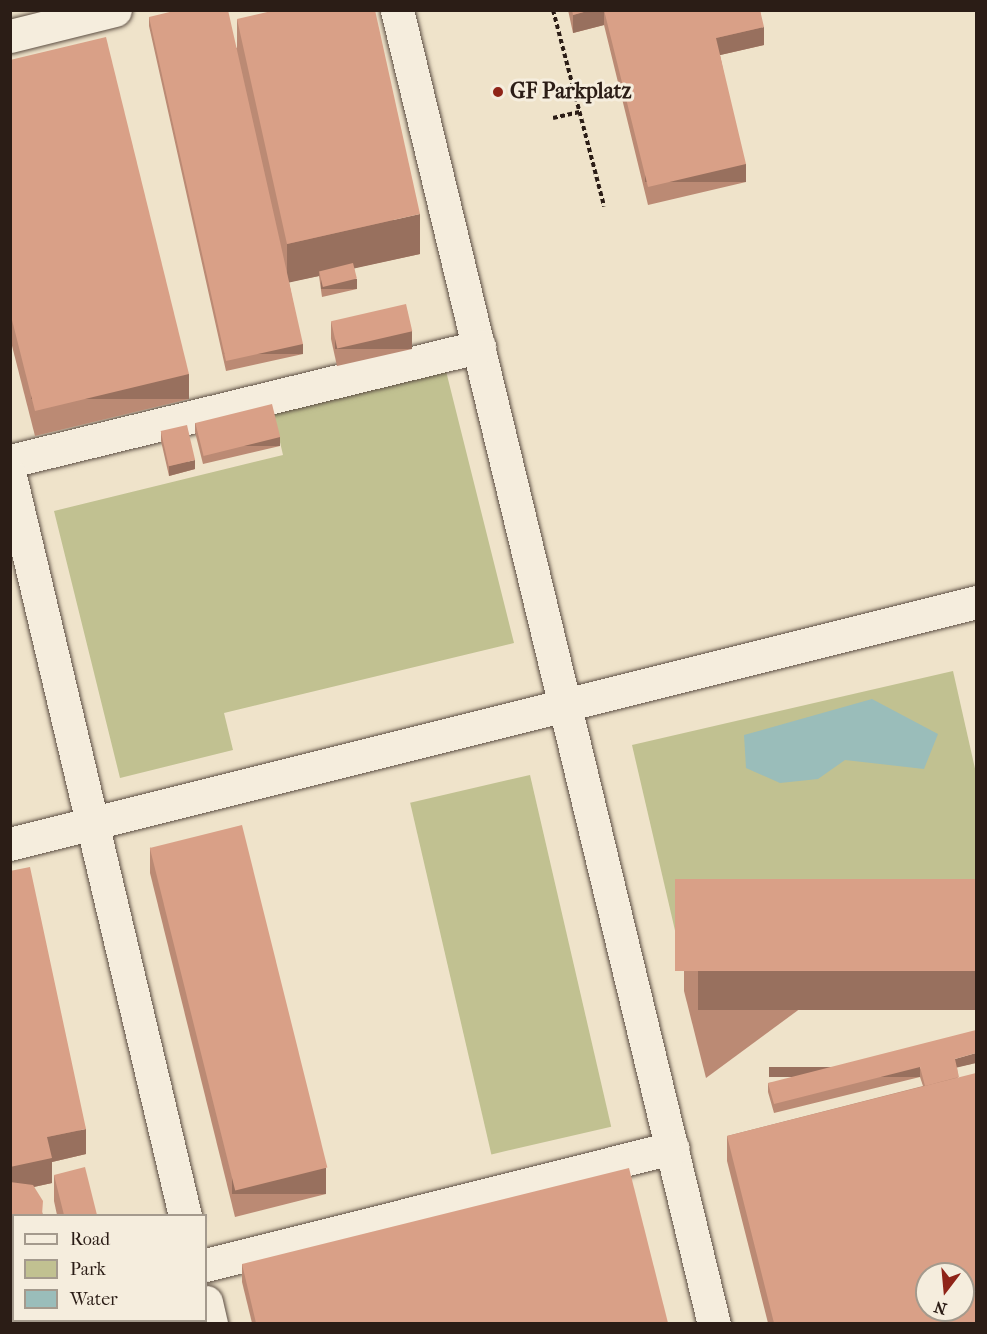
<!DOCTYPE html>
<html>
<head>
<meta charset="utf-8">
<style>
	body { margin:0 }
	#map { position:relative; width:987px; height:1334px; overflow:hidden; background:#efe3ca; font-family:"IM FELL French Canon",serif }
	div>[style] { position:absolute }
	.green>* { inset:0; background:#c1c191; transform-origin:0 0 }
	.water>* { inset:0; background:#9abdba }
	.path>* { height:4px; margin-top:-2px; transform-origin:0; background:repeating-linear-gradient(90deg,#2b1d16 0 4.5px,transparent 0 7.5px) }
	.roads { filter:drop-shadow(0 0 2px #5c4e43) drop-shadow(0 0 2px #5c4e43) }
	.minor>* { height:33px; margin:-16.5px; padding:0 16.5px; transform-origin:16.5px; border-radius:16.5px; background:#f5eddd }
	.wall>* { inset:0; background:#bb8a74 }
	.shaded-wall>* { inset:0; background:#98705e; transform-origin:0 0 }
	.building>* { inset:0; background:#d9a087; transform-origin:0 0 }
	.dots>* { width:16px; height:16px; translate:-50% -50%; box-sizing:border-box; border:3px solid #f5eddd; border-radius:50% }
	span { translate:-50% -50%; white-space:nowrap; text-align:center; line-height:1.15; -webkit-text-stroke:6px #f5eddd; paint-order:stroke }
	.poi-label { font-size:22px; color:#2b1d16; font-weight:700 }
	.left { translate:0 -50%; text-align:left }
	.frame { position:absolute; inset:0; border:12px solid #2b1d16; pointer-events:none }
	.legend { position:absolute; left:12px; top:1214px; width:195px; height:108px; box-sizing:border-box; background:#f5eddd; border:2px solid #a49a8d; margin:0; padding:8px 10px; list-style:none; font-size:18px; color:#2b1d16 }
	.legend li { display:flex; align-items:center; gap:12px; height:30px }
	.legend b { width:30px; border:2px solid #a49a8d }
	.north { position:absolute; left:915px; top:1262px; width:60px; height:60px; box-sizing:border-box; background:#f5eddd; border:2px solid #a49a8d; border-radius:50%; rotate:196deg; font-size:16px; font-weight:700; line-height:24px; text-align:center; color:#2b1d16 }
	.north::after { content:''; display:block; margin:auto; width:21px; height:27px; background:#8f2418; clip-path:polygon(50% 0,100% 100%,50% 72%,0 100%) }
</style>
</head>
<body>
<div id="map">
	<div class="green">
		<div style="clip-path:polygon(446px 371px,514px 643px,224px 713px,233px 750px,120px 778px,54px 511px,283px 455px,273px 412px)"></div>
		<div style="clip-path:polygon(953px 671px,976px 773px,976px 885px,680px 952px,632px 745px)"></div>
		<div style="left:530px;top:775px;width:361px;height:123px;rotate:77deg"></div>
	</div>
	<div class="water">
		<div style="clip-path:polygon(872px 699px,938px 734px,924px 769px,845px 760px,818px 779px,780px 783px,746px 768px,744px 735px)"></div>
	</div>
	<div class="path">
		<div style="left:553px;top:10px;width:203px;rotate:75.4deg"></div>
		<div style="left:553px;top:118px;width:27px;rotate:-13deg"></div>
	</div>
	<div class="roads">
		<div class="minor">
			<div style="left:397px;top:10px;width:1352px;rotate:76.44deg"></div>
			<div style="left:10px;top:36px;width:108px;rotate:-13.9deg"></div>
			<div style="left:10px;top:461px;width:483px;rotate:-13.7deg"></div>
			<div style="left:10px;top:476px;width:760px;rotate:76.69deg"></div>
			<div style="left:10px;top:844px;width:996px;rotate:-14.06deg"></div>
			<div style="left:206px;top:1265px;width:481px;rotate:-14.1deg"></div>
			<div style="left:206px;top:1302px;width:23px;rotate:77deg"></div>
		</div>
	</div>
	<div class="wall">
		<div style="clip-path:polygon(568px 10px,760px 10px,764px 45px,720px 55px,746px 182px,648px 205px,604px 25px,573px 33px)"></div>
		<div style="clip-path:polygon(149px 17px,237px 48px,237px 19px,420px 254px,354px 268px,357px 289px,322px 297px,319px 276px,289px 282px,303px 354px,226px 371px,149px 26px)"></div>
		<div style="clip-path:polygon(10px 60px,189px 399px,35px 436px,10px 338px)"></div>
		<div style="clip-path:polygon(331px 322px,412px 349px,337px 366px,331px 339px)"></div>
		<div style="clip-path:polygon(195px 423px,280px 446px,203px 464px,195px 432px)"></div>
		<div style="clip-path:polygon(161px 431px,195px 469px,169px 476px,161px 441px)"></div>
		<div style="clip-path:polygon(150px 847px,326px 1194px,235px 1217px,150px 873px)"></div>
		<div style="clip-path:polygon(10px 871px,86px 1154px,52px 1162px,52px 1183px,34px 1187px,43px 1215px,14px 1215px,14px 1257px,10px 1257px)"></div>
		<div style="clip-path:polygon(976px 879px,706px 1078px,684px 991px,684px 952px)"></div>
		<div style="clip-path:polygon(976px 1063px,957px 1067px,976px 1323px,768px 1323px,727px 1161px,727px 1136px,923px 1086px,920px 1077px,774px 1113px,768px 1092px,768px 1083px)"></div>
		<div style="clip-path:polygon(54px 1175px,97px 1215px,57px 1215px,54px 1201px)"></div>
		<div style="clip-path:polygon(242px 1264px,668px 1323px,252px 1323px,242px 1282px)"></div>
	</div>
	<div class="shaded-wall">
		<div style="clip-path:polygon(591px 10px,604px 10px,604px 25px,573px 33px,573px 15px)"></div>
		<div style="clip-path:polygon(764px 27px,764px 45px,716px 56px,716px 38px)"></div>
		<div style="left:746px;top:164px;width:18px;height:101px;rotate:90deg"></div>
		<div style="clip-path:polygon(420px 214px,420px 254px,320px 276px,319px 271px,319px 276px,287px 283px,287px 244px)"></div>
		<div style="left:357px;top:279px;width:10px;height:36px;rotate:90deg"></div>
		<div style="left:412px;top:331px;width:18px;height:77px;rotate:90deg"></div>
		<div style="left:303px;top:344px;width:10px;height:79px;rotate:90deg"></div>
		<div style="left:189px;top:374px;width:25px;height:158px;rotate:90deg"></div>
		<div style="left:280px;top:437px;width:9px;height:79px;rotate:90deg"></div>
		<div style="clip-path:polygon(195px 460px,195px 469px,169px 476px,169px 466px)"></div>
		<div style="left:976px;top:971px;width:39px;height:278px;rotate:90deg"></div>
		<div style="clip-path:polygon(976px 1053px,976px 1063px,955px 1068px,955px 1059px)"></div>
		<div style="left:920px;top:1067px;width:10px;height:151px;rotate:90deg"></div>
		<div style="clip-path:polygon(86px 1129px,86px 1154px,52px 1162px,52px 1183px,10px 1192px,10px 1167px,47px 1137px)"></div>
		<div style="left:326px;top:1168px;width:26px;height:94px;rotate:90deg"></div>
	</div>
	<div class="building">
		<div style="clip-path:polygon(178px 10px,228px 10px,303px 344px,226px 361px,149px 17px)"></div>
		<div style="clip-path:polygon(276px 10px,375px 10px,420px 214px,287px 244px,237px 19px)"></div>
		<div style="clip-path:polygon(572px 10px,591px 10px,573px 15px)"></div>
		<div style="clip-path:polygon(604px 10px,760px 10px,764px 27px,716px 38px,746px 164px,648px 187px)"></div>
		<div style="clip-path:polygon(106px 37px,189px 374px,35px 411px,10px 312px,10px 60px)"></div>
		<div style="left:353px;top:263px;width:16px;height:35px;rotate:76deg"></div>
		<div style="left:406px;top:304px;width:28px;height:77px;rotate:77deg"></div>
		<div style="left:272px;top:404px;width:34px;height:79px;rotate:76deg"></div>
		<div style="left:187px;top:425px;width:36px;height:27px;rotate:77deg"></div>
		<div style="left:242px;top:825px;width:353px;height:95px;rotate:76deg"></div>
		<div style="clip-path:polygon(30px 867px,86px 1129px,47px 1137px,52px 1158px,10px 1167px,10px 871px)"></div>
		<div style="left:976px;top:879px;width:92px;height:301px;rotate:90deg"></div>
		<div style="clip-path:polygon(976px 1030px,976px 1053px,955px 1059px,959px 1077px,925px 1086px,920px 1067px,774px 1104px,768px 1083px)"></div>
		<div style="clip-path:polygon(evenodd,976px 1073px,976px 1323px,774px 1323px,727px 1136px,976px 1073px,927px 1274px,963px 1274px,963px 1310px,927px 1310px,927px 1274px)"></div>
		<div style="clip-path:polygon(85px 1167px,97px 1215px,64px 1215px,54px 1175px)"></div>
		<div style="clip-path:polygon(629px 1168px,668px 1323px,256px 1323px,242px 1264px)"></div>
		<div style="clip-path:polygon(10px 1182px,33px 1185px,43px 1201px,42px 1215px,14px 1215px,14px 1232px,10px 1231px)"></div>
		<div style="clip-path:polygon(14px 1301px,14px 1320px,138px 1320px,139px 1323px,10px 1323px,10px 1302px)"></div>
	</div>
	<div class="dots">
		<div style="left:498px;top:92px;background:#8f2418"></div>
	</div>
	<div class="poi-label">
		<span class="left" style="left:510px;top:92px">GF Parkplatz</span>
	</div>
	<div class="frame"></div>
	<ul class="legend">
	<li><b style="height:8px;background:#f5eddd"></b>Road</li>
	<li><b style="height:16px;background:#c1c191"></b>Park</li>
	<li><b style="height:16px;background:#9abdba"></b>Water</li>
	</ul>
	<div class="north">N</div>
</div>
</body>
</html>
